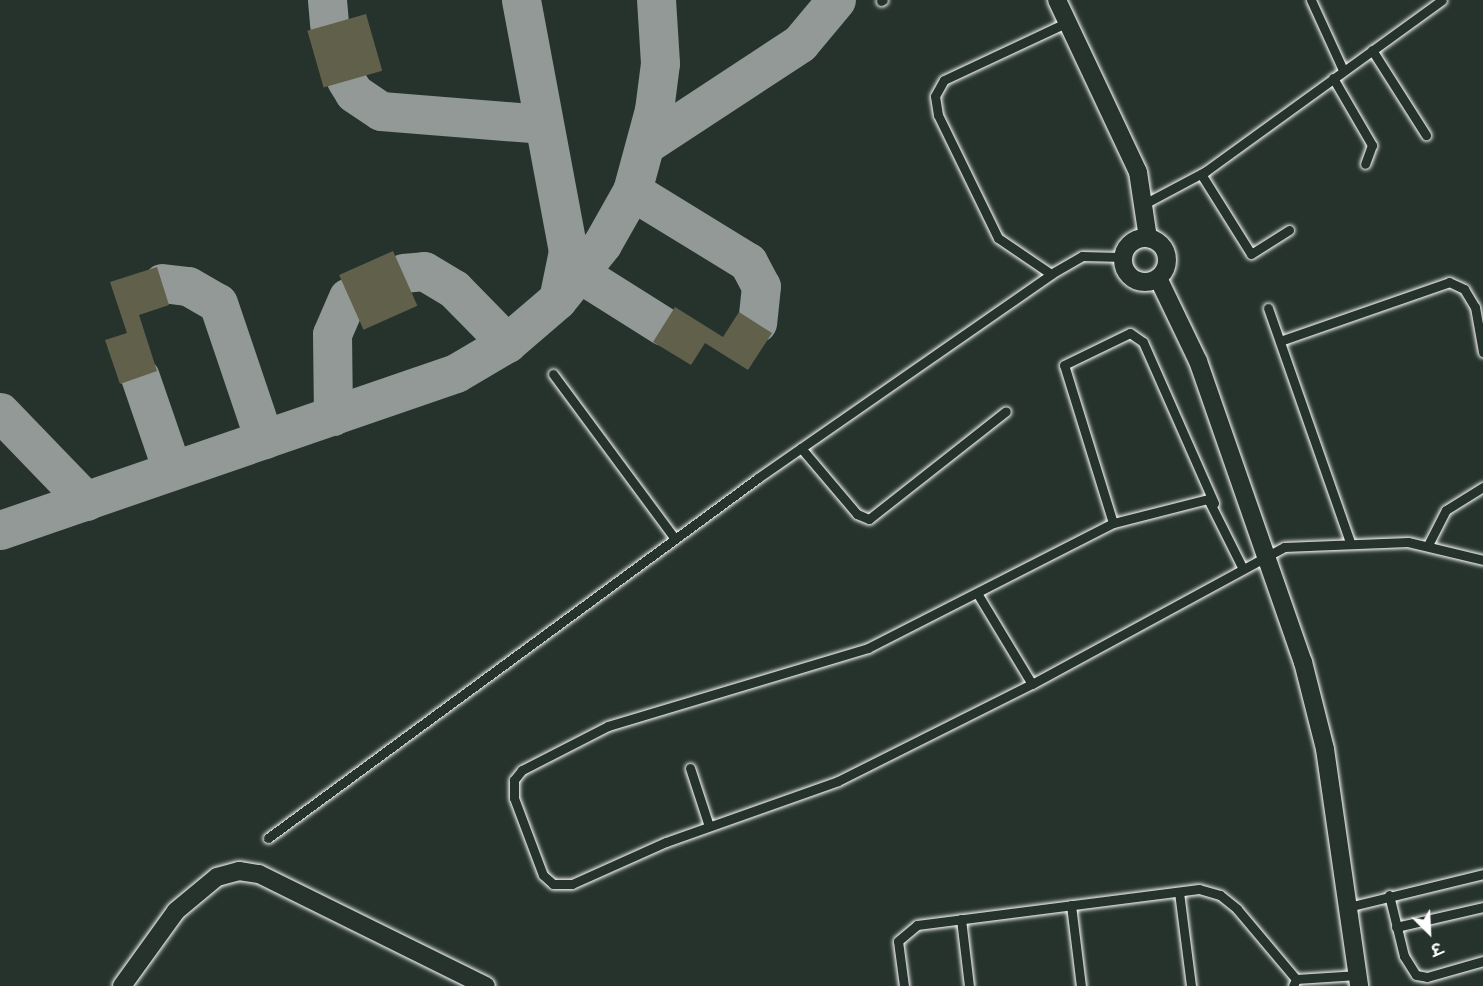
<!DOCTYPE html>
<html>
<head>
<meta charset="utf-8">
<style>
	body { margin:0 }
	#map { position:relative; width:1483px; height:986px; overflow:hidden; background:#26332d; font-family:"Architects Daughter","Playpen Sans Deva",sans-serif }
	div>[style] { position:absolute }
	.taxiway>* { height:39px; margin:-19.5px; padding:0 19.5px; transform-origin:19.5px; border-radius:19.5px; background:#929996 }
	.building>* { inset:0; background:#61604b; transform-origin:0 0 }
	.roads { filter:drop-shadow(0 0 2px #fff) drop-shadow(0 0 2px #fff) }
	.service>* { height:9px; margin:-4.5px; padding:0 4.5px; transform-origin:4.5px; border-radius:4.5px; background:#26332d }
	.minor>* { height:18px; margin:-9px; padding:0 9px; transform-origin:9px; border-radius:9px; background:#26332d }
	.minor>.ring { margin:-9px; padding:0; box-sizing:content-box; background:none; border:18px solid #26332d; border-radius:50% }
	span { translate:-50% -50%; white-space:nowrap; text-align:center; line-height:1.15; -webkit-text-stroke:5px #26332d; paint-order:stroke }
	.north { position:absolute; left:1399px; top:902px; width:60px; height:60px; -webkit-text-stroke:4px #26332d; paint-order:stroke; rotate:156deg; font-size:16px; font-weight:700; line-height:24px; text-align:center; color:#fff }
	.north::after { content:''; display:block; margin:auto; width:21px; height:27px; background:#fff; clip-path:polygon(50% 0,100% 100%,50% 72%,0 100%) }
</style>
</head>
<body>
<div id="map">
	<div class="taxiway">
		<div style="left:327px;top:0;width:25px;rotate:85deg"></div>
		<div style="left:521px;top:0;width:255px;rotate:79.4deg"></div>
		<div style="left:568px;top:251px;width:45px;rotate:101.6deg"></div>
		<div style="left:346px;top:80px;width:15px;rotate:58deg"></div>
		<div style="left:354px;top:93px;width:32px;rotate:34deg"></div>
		<div style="left:381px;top:111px;width:161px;rotate:4.6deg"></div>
		<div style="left:648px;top:143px;width:182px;rotate:-33.3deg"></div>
		<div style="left:800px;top:43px;width:56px;rotate:-50.1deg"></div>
		<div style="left:632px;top:191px;width:136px;rotate:31.5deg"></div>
		<div style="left:748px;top:262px;width:27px;rotate:62deg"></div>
		<div style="left:761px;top:286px;width:37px;rotate:96deg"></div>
		<div style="left:403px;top:273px;width:21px;rotate:-5deg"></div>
		<div style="left:424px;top:271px;width:35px;rotate:31deg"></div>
		<div style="left:454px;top:289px;width:76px;rotate:45.5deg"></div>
		<div style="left:579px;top:273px;width:99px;rotate:32.2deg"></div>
		<div style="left:162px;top:283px;width:26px;rotate:7deg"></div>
		<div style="left:188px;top:286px;width:34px;rotate:30deg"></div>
		<div style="left:218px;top:303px;width:144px;rotate:71.3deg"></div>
		<div style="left:140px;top:377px;width:95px;rotate:71deg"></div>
		<div style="left:0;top:412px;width:124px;rotate:46deg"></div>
		<div style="left:333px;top:416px;width:82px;rotate:-90.7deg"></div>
		<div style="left:332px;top:334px;width:40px;rotate:-66.6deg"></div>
		<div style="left:0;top:530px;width:482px;rotate:-19deg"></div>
		<div style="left:456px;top:373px;width:59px;rotate:-30.5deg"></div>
		<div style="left:507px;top:343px;width:66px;rotate:-40.7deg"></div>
		<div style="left:557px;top:300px;width:72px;rotate:-51.2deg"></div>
		<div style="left:602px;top:244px;width:61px;rotate:-60.5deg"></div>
		<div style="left:632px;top:191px;width:84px;rotate:-74.8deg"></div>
		<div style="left:654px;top:110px;width:47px;rotate:-82.7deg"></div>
		<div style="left:660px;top:63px;width:63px;rotate:-93.6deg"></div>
	</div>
	<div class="building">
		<div style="left:366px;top:14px;width:59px;height:61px;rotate:74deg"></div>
		<div style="left:393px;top:251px;width:60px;height:59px;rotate:66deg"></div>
		<div style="clip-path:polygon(157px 267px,169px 305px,139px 315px,157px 371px,120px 384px,105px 340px,127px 333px,110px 282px)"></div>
		<div style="clip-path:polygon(675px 307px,723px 337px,739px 312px,772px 333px,748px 370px,705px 343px,691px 365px,653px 342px)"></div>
	</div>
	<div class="roads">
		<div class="service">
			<div style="left:1311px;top:0;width:77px;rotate:65.4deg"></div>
			<div style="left:881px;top:1px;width:2px;rotate:-27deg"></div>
			<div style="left:1372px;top:50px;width:101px;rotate:57.6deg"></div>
			<div style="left:1333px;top:78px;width:78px;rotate:59.8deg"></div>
			<div style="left:1372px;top:145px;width:20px;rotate:110deg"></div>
			<div style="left:1201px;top:174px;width:94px;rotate:58deg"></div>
			<div style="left:1251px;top:254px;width:45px;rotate:-32.3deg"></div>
			<div style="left:1144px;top:204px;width:70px;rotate:-28deg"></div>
			<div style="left:1206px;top:171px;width:291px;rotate:-35.9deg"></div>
			<div style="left:1051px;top:274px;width:64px;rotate:-145.8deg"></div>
			<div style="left:998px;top:238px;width:137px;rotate:-116deg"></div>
			<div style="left:938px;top:115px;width:19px;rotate:-99deg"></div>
			<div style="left:935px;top:96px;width:18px;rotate:-61deg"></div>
			<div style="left:944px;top:80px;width:137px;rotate:-25.1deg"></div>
			<div style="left:1268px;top:308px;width:248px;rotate:70.7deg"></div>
			<div style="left:1280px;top:341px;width:179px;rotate:-19.2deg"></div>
			<div style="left:1449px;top:282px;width:17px;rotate:25deg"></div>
			<div style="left:1464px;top:289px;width:21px;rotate:59deg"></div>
			<div style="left:1475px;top:307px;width:46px;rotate:79.9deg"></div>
			<div style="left:553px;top:374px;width:205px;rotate:53.5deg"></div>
			<div style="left:801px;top:448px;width:87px;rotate:49.7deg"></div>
			<div style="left:857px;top:514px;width:13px;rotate:23deg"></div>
			<div style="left:869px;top:519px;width:174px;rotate:-38.2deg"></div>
			<div style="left:1113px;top:523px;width:165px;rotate:-107.2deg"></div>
			<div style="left:1064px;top:365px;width:73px;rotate:-25.9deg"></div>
			<div style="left:1130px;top:333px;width:16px;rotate:35deg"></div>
			<div style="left:1143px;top:342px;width:176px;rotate:66.2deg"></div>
			<div style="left:1428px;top:545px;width:39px;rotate:-63deg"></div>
			<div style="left:1446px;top:510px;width:44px;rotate:-31.9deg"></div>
			<div style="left:1242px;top:567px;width:76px;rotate:-116.6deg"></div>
			<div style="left:1208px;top:499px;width:98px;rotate:165.8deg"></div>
			<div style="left:1113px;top:523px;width:275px;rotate:153deg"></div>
			<div style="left:868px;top:648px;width:271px;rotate:163.3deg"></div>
			<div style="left:608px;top:726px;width:97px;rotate:152.9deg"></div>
			<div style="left:522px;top:770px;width:13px;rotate:129deg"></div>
			<div style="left:514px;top:780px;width:18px;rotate:90deg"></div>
			<div style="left:514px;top:798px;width:82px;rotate:69.4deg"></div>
			<div style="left:543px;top:875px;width:13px;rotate:42deg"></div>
			<div style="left:553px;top:884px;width:19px"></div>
			<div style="left:572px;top:884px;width:103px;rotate:-24.1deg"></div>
			<div style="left:666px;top:842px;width:182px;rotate:-19.5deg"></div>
			<div style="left:838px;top:781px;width:217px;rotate:-26.6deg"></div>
			<div style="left:1032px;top:684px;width:287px;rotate:-28.5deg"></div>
			<div style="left:1284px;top:547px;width:124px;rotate:-2.3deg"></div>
			<div style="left:1408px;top:542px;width:77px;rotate:13.5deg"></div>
			<div style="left:977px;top:593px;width:106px;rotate:58.9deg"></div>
			<div style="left:690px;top:768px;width:61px;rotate:71.9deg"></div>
			<div style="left:268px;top:838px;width:608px;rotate:-36.3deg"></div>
			<div style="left:758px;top:478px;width:357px;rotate:-34.8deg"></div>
			<div style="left:1051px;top:274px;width:36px;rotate:-30deg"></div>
			<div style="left:1082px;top:256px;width:40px;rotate:1.4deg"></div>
			<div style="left:1179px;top:892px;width:95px;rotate:82.7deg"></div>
			<div style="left:1389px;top:895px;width:63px;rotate:76.2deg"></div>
			<div style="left:1404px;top:956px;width:22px;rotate:58deg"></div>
			<div style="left:1416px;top:975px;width:11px;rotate:10deg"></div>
			<div style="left:1427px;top:977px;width:58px;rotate:-15.9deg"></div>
			<div style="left:1071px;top:905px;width:82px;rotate:83deg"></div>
			<div style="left:1348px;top:907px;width:139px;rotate:-13.7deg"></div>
			<div style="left:961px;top:919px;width:67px;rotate:83.2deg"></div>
			<div style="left:1396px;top:927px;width:89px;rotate:-12.9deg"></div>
			<div style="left:1296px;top:979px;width:62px;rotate:-3.7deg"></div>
			<div style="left:904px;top:986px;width:45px;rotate:-97.6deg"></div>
			<div style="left:898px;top:941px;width:25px;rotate:-40deg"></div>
			<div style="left:917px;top:925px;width:284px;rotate:-7.3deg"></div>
			<div style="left:1199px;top:889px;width:22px;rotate:16deg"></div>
			<div style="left:1220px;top:895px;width:22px;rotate:39deg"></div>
			<div style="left:1237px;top:909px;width:92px;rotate:49.9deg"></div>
			<div style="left:1296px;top:979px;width:8px;rotate:113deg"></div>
		</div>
		<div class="minor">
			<div style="left:1057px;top:0;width:190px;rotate:64.8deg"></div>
			<div style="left:1138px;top:172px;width:67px;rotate:81.4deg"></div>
			<div class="ring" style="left:1123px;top:238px;width:26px;height:26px"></div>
			<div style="left:1158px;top:278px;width:92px;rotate:64.3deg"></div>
			<div style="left:1198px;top:361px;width:319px;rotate:70.8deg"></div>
			<div style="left:1303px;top:662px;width:90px;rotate:75.8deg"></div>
			<div style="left:1325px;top:749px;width:239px;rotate:81.8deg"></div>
			<div style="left:122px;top:986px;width:92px;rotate:-54.2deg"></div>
			<div style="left:176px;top:911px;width:53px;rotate:-39.7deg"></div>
			<div style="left:217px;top:877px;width:23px;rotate:-15deg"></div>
			<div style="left:239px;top:871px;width:20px;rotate:9deg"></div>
			<div style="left:259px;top:874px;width:253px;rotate:26.3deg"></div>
		</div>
	</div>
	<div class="north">उ</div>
</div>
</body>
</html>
